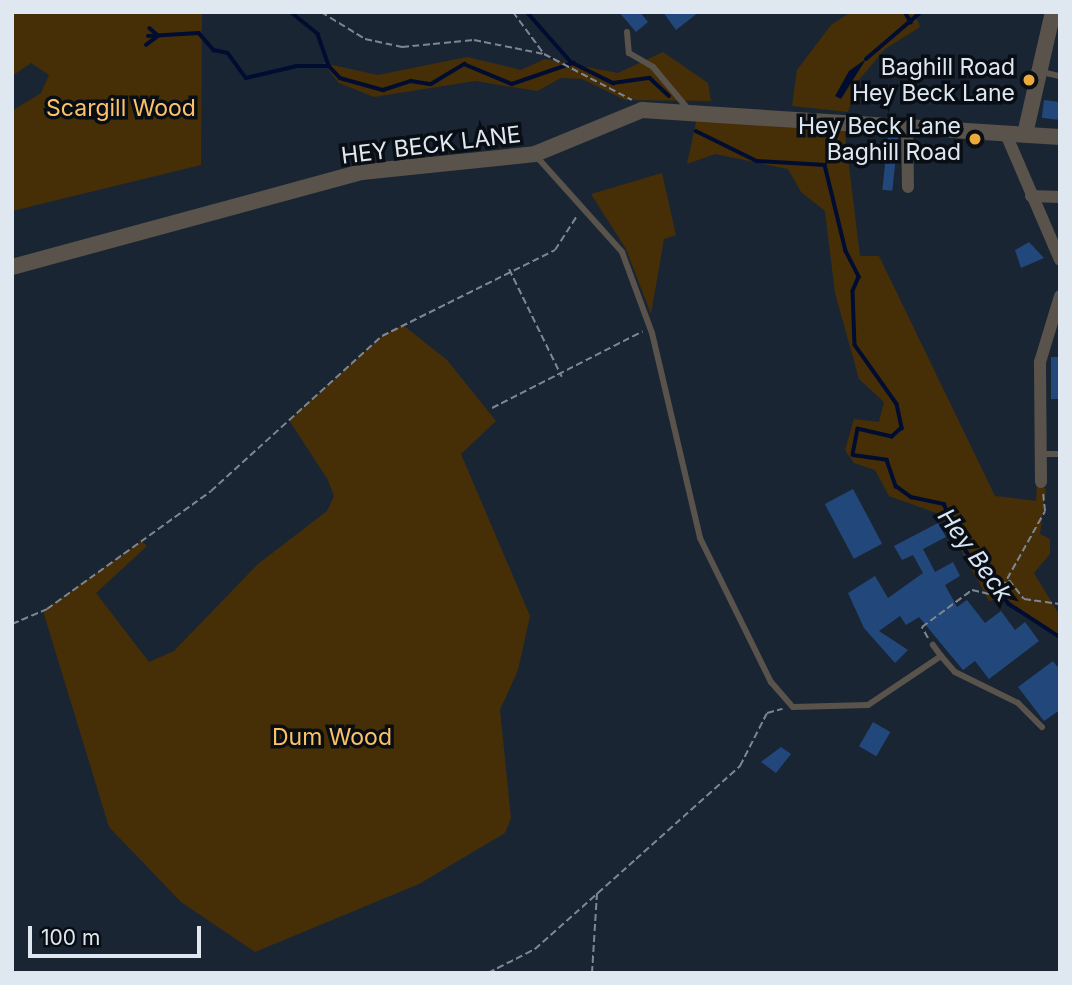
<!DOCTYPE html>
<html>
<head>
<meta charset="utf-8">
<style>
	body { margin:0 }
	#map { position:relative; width:1072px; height:985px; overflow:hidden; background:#1a2534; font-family:Inter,sans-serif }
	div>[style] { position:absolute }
	.green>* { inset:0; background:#462f07 }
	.water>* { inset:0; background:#000d31 }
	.stream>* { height:3.5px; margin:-1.75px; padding:0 1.75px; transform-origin:1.75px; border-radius:1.75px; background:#000d31 }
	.building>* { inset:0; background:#22477b; transform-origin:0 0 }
	.path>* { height:2px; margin-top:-1px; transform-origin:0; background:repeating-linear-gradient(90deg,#7d8793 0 7px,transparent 0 10.5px) }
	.service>* { height:6px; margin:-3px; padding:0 3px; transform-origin:3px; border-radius:3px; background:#59534b }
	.minor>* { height:12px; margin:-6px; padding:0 6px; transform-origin:6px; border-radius:6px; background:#59534b }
	.tertiary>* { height:16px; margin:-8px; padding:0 8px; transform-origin:8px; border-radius:8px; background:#59534b }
	.dots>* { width:19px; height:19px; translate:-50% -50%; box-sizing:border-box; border:4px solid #090e14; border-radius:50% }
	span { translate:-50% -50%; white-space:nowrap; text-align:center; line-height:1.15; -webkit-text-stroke:7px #090e14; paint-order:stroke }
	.poi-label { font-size:23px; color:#dfe7f1 }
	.right { translate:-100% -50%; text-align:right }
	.park-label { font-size:23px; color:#fdc267 }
	.street-label { font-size:23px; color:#dfe7f1 }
	.water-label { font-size:24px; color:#dae5f6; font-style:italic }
	.frame { position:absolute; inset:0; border:14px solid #dfe7f1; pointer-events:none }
	.scale { position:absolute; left:28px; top:926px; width:173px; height:32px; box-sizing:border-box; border:4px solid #dfe7f1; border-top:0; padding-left:9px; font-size:21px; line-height:24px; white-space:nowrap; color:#dfe7f1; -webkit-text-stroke:5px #090e14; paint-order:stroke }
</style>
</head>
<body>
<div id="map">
	<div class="green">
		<div style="clip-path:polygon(12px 12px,202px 12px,201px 165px,12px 211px,12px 111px,41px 93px,49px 75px,31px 63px,12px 76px)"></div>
		<div style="clip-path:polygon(851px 12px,914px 12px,920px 27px,885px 49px,858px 81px,848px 112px,792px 106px,797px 70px,831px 25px)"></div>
		<div style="clip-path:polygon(663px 52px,708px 83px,711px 101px,625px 100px,582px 79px,561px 78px,537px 91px,475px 81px,374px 97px,339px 83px,323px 63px,378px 75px,467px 57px,521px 70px,545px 59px,618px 73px)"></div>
		<div style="clip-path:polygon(697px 118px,844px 126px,860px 256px,879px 256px,995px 496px,1036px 501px,1037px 483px,1046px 489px,1040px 534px,1050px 539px,1050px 554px,1034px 573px,1060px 616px,1060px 637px,1004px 598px,989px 601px,942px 515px,889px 496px,875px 470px,854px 463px,845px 450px,854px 419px,879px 422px,884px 402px,859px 379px,835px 293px,825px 211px,801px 192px,788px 169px,715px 154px,687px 164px)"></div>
		<div style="clip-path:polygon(662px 173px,676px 235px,664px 239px,651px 314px,626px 249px,591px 194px)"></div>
		<div style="clip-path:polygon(403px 325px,447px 360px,496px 421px,461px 454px,530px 616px,518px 670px,500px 710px,511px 818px,505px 833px,419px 884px,255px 952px,181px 902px,109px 827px,43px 611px,141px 541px,147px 546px,96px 593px,149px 662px,174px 651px,258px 564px,327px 511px,334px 496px,328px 480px,289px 420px,382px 336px)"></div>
	</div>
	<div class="water">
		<div style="clip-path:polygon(866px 59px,841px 99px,835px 96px,849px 71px)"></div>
	</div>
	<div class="stream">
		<div style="left:291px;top:12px;width:35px;rotate:39deg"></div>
		<div style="left:318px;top:34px;width:34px;rotate:71deg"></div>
		<div style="left:527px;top:12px;width:68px;rotate:48.6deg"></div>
		<div style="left:905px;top:12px;width:12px;rotate:59deg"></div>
		<div style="left:148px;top:36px;width:51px;rotate:-3.4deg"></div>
		<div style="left:199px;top:33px;width:23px;rotate:49deg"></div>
		<div style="left:214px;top:50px;width:14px;rotate:12deg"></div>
		<div style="left:228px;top:53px;width:31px;rotate:54deg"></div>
		<div style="left:246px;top:78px;width:52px;rotate:-13.2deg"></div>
		<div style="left:297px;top:66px;width:32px"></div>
		<div style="left:329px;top:66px;width:16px;rotate:47deg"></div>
		<div style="left:340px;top:78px;width:45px;rotate:15.6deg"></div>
		<div style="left:383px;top:90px;width:29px;rotate:-18deg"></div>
		<div style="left:411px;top:81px;width:20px;rotate:9deg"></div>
		<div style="left:431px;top:84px;width:39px;rotate:-31deg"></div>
		<div style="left:464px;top:64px;width:52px;rotate:22.6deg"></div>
		<div style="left:512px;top:84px;width:65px;rotate:-19deg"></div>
		<div style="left:573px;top:63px;width:45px;rotate:26.6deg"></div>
		<div style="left:613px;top:83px;width:37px;rotate:-8deg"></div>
		<div style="left:650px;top:78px;width:26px;rotate:43deg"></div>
		<div style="left:146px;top:45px;width:15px;rotate:-37deg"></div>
		<div style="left:158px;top:36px;width:11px;rotate:-139deg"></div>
		<div style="left:866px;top:59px;width:72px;rotate:-40.5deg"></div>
		<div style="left:696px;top:131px;width:68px;rotate:26.2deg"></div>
		<div style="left:757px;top:161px;width:68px;rotate:3.4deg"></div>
		<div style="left:825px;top:165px;width:89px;rotate:76.3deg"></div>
		<div style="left:846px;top:251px;width:29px;rotate:63deg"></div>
		<div style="left:859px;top:277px;width:15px;rotate:113deg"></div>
		<div style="left:853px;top:291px;width:54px;rotate:87.9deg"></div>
		<div style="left:855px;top:345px;width:72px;rotate:54.6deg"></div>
		<div style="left:897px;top:404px;width:25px;rotate:78deg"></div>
		<div style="left:902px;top:428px;width:13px;rotate:138deg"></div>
		<div style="left:892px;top:437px;width:35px;rotate:-167deg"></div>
		<div style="left:858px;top:429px;width:26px;rotate:101deg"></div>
		<div style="left:853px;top:455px;width:34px;rotate:8deg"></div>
		<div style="left:887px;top:460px;width:28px;rotate:71deg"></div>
		<div style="left:896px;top:486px;width:19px;rotate:36deg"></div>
		<div style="left:911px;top:497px;width:34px;rotate:12deg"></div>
		<div style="left:944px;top:504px;width:52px;rotate:64.9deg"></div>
		<div style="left:966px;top:551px;width:68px;rotate:50.9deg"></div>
		<div style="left:1009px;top:604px;width:61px;rotate:32.9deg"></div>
		<div style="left:12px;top:970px;width:4px;rotate:45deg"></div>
	</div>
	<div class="building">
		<div style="clip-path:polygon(619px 12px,640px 12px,648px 22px,636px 32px)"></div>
		<div style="clip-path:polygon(663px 12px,699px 12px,676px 30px)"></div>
		<div style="left:1044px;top:100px;width:16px;height:18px;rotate:7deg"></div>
		<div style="left:888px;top:136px;width:10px;height:54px;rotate:6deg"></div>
		<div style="clip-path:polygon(1029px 242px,1044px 258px,1021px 268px,1015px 250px)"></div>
		<div style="left:1051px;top:357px;width:9px;height:42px"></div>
		<div style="left:853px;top:489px;width:62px;height:32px;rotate:62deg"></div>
		<div style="clip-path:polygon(938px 523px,946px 537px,923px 549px,935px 572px,953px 562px,960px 576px,945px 585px,957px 607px,967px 600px,985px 623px,1001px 611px,1015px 630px,1025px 622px,1039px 641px,989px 679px,975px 661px,963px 670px,919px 617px,906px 625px,900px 616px,879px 631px,908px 650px,895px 663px,864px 628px,848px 593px,875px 576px,888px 598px,923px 573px,913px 555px,902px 560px,894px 546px)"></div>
		<div style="clip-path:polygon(1053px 661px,1060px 670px,1060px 710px,1044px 721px,1018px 687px)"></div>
		<div style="left:873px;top:722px;width:20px;height:28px;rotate:30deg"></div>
		<div style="clip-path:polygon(781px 747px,791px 754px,776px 773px,761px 762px)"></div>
	</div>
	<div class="path">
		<div style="left:321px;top:12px;width:52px;rotate:31.5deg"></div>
		<div style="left:365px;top:39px;width:38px;rotate:12deg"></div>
		<div style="left:402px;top:47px;width:72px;rotate:-5.6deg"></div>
		<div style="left:474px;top:40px;width:71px;rotate:11.3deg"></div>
		<div style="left:513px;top:12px;width:52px;rotate:53.6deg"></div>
		<div style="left:544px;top:54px;width:99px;rotate:27.6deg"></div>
		<div style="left:509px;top:269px;width:120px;rotate:63.9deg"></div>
		<div style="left:492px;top:408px;width:169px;rotate:-27deg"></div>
		<div style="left:1009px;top:580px;width:24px;rotate:52deg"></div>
		<div style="left:1024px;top:599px;width:36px;rotate:8deg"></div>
		<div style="left:12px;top:624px;width:38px;rotate:-23deg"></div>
		<div style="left:47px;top:609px;width:202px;rotate:-35.7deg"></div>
		<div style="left:211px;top:491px;width:231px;rotate:-42.2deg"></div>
		<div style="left:382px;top:336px;width:193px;rotate:-26.4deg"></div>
		<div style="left:555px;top:250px;width:40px;rotate:-57.1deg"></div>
		<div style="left:928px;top:638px;width:13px;rotate:-119deg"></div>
		<div style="left:922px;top:627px;width:62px;rotate:-36.5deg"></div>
		<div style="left:972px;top:590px;width:22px;rotate:13deg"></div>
		<div style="left:993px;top:595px;width:11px;rotate:-38deg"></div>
		<div style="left:1002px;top:588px;width:88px;rotate:-60.8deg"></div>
		<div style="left:1045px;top:511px;width:18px;rotate:-96deg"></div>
		<div style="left:488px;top:973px;width:53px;rotate:-27.1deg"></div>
		<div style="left:535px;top:949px;width:135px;rotate:-41.7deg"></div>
		<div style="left:636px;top:859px;width:140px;rotate:-41.8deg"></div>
		<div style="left:740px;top:766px;width:59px;rotate:-63deg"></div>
		<div style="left:767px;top:713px;width:16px;rotate:-15deg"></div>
		<div style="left:592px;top:973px;width:80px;rotate:-86.4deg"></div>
	</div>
	<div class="service">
		<div style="left:627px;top:32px;width:21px;rotate:85deg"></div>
		<div style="left:629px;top:53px;width:28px;rotate:30deg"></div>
		<div style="left:653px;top:67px;width:56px;rotate:50.1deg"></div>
		<div style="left:1042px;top:72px;width:18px;rotate:13deg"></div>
		<div style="left:536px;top:156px;width:129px;rotate:48.1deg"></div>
		<div style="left:622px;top:252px;width:86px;rotate:69.7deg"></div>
		<div style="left:652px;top:333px;width:211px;rotate:76.8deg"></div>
		<div style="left:700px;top:538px;width:161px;rotate:63.8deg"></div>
		<div style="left:771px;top:682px;width:33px;rotate:49deg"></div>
		<div style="left:793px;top:707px;width:75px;rotate:-1.5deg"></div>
		<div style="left:868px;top:705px;width:88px;rotate:-33.9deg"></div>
		<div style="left:941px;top:656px;width:14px;rotate:-126deg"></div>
		<div style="left:1041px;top:454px;width:19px"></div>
		<div style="left:941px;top:656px;width:21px;rotate:49deg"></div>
		<div style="left:955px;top:672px;width:70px;rotate:26.2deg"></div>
		<div style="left:1018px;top:703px;width:34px;rotate:45deg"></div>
	</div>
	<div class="minor">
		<div style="left:907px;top:124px;width:63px;rotate:89.1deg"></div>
		<div style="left:1005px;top:132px;width:139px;rotate:66.7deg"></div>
		<div style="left:1031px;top:196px;width:29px;rotate:2deg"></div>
		<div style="left:1041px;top:482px;width:120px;rotate:-90.5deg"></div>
		<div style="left:1040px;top:362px;width:69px;rotate:-73.1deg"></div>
	</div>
	<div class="tertiary">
		<div style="left:1025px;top:134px;width:125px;rotate:-77.1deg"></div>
		<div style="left:12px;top:267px;width:363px;rotate:-15.2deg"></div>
		<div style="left:362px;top:172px;width:174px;rotate:-5.9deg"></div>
		<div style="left:535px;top:154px;width:116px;rotate:-22.4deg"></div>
		<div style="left:642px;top:110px;width:419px;rotate:3.7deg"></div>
	</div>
	<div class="dots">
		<div style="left:1029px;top:80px;background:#ebaa39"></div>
		<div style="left:975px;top:139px;background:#ebaa39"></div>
	</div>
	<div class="poi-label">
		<span class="right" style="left:1015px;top:80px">Baghill Road<br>Hey Beck Lane</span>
		<span class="right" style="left:961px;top:139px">Hey Beck Lane<br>Baghill Road</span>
	</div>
	<div class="park-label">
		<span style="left:121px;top:108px">Scargill Wood</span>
		<span style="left:332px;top:737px">Dum Wood</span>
	</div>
	<div class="street-label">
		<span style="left:431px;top:145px;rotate:-7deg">HEY BECK LANE</span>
	</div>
	<div class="water-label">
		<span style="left:975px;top:555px;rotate:54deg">Hey Beck</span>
	</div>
	<div class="frame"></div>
	<div class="scale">100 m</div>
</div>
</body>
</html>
